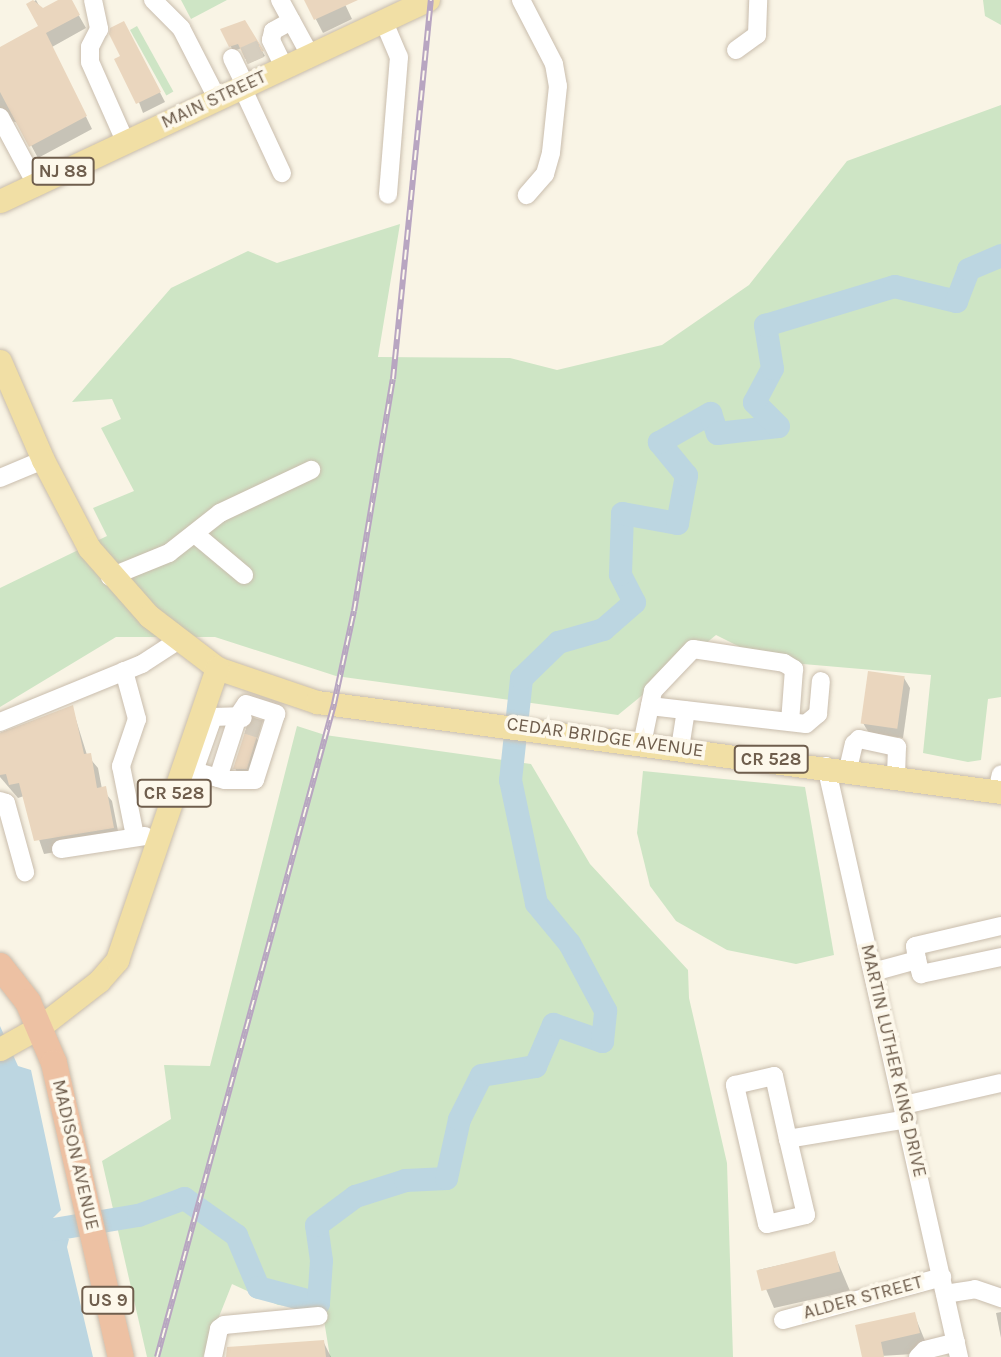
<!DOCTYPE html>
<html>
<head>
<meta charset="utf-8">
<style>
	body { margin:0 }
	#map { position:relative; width:1001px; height:1357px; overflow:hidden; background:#f9f4e5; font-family:Karla,sans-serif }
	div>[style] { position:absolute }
	.green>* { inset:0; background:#cee5c5; transform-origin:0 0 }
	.water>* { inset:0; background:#bcd6e1 }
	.shadow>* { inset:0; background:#0003 }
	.river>* { height:23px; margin:-11.5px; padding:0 11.5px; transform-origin:11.5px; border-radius:11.5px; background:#bcd6e1 }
	.building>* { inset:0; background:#ead6be; transform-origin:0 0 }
	.minor-tunnel>* { height:18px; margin-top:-9px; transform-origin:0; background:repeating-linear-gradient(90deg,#d6cebf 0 18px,transparent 0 27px) }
	.roads { filter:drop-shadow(0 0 2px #c9bdad) drop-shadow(0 0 2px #c9bdad) }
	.minor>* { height:18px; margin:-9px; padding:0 9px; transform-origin:9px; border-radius:9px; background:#fff }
	.major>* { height:23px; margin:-11.5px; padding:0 11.5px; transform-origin:11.5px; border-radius:11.5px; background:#f1dfa5 }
	.highway>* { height:26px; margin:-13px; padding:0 13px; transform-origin:13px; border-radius:13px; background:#edc1a3 }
	.rail>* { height:6px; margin-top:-3px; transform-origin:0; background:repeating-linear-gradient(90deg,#fdf8eb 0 10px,#b8a5c1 0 20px); box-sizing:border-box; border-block:2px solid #b8a5c1 }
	span { translate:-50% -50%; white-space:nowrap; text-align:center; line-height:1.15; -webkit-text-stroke:7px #fdf8eb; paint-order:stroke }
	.shield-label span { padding:2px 5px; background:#fdf8eb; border:2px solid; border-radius:5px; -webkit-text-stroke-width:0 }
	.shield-label { font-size:18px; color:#6f5e4d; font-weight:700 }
	.street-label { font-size:19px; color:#6f5e4d }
</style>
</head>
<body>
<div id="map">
	<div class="green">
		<div style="clip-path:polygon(181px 0,227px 0,191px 19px)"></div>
		<div style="clip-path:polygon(983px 0,1001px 0,1001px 25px,985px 16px)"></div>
		<div style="left:137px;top:26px;width:75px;height:8px;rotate:61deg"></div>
		<div style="clip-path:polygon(1001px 105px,1001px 697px,988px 699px,981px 760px,968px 762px,923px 753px,931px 675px,768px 661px,716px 635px,618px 715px,336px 676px,215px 637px,116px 637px,0 707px,0 588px,107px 536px,93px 508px,134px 491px,101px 428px,121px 419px,112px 399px,72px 402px,171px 288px,248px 251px,277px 263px,400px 224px,378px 357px,510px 358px,557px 370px,662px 345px,749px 285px,847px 161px)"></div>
		<div style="clip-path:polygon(297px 726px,325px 735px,531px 764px,590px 864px,688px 970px,689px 998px,727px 1163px,733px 1357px,330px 1357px,322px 1308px,278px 1305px,232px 1284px,203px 1357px,147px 1357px,102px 1161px,171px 1119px,164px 1065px,210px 1066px)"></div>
		<div style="clip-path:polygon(643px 771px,805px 787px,834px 955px,796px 964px,727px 950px,676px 921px,650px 886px,637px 833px)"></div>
	</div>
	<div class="water">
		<div style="clip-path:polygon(0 1026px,18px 1066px,31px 1070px,61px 1210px,53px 1218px,53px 1229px,69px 1239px,67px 1247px,93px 1357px,0 1357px)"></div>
	</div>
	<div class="shadow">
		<div style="clip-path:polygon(36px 0,42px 11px,70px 0,86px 28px,52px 47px,92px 129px,38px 158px,19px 123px,3px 119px,0 123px,0 49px,40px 27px,28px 5px)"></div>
		<div style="clip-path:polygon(306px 0,343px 0,352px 19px,323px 33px)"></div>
		<div style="clip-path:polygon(244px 22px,265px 56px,249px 63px,242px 48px,233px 51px,223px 30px)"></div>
		<div style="clip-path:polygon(129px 33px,165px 102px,143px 113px,122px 57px)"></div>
		<div style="clip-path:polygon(904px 678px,910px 688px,903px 738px,869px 733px,863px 723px)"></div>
		<div style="clip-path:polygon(72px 707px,87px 755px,98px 768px,102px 789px,112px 801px,120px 841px,44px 854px,24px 796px,18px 798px,0 777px,0 733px)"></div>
		<div style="clip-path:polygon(256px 737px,262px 747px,252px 778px,240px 778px,235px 768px)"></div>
		<div style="clip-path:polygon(834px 1253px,850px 1291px,774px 1308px,758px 1270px)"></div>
		<div style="clip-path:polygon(1001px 1312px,1001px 1338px,996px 1313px)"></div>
		<div style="clip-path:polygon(914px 1314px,930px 1353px,864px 1357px,857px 1327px)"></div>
		<div style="clip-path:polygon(323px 1341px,331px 1357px,229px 1357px)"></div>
	</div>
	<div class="river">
		<div style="left:22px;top:1229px;width:31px"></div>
		<div style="left:53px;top:1229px;width:86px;rotate:-9.4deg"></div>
		<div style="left:138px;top:1215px;width:49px;rotate:-20.3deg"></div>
		<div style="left:184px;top:1198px;width:64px;rotate:35.4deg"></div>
		<div style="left:236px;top:1235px;width:56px;rotate:67.1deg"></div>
		<div style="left:258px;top:1287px;width:62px;rotate:14.9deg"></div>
		<div style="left:318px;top:1303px;width:43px;rotate:-86deg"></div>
		<div style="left:321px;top:1260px;width:35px;rotate:-98deg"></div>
		<div style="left:316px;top:1225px;width:49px;rotate:-36.6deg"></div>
		<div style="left:355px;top:1196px;width:52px;rotate:-17.7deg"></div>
		<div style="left:405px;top:1180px;width:41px;rotate:-2.8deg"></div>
		<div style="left:446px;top:1178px;width:60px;rotate:-77.6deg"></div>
		<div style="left:459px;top:1119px;width:49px;rotate:-63.4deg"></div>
		<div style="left:481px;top:1075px;width:55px;rotate:-9.5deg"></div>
		<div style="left:535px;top:1066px;width:46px;rotate:-66.8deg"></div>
		<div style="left:553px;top:1024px;width:52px;rotate:19.1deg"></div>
		<div style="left:602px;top:1041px;width:31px;rotate:-84deg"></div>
		<div style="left:605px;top:1010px;width:76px;rotate:-118.2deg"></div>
		<div style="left:569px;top:943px;width:52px;rotate:-129.5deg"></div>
		<div style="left:536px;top:903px;width:126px;rotate:-101.9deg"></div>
		<div style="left:510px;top:780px;width:103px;rotate:-83.8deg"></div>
		<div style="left:521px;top:678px;width:52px;rotate:-44.2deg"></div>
		<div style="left:558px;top:642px;width:47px;rotate:-16.1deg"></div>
		<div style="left:603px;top:629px;width:41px;rotate:-41.1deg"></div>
		<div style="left:634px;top:602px;width:31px;rotate:-117deg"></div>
		<div style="left:620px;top:574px;width:61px;rotate:-88.1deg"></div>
		<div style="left:622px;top:513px;width:56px;rotate:10.3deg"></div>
		<div style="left:677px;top:523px;width:49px;rotate:-79.4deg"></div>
		<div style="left:686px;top:475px;width:43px;rotate:-129.3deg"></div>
		<div style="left:659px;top:442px;width:59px;rotate:-29.6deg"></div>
		<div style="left:710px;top:413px;width:21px;rotate:71deg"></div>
		<div style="left:717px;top:433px;width:61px;rotate:-6.5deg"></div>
		<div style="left:778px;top:426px;width:34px;rotate:-135deg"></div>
		<div style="left:754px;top:402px;width:38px;rotate:-62deg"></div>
		<div style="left:772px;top:368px;width:44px;rotate:-99.2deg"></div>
		<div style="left:765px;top:325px;width:135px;rotate:-16.8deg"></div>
		<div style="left:894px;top:286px;width:64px;rotate:13.6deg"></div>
		<div style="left:956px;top:301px;width:34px;rotate:-69deg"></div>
		<div style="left:968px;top:269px;width:36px;rotate:-23deg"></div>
	</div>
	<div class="building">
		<div style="clip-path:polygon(33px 0,43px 8px,58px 0,72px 0,80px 15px,46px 33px,87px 116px,29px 147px,0 92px,0 47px,38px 26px,26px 4px)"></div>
		<div style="clip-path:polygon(304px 0,358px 0,314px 20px)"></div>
		<div style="clip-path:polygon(245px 20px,264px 51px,245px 59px,238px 44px,229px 47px,220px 29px)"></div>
		<div style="clip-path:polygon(124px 21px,161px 92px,136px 104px,114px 59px,120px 56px,109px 34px,110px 28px)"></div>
		<div style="left:868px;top:671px;width:37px;height:53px;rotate:8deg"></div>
		<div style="clip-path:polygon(73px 705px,84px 754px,91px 753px,97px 788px,106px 786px,114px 828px,34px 841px,19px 783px,9px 785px,6px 774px,0 775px,0 733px)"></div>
		<div style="clip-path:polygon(245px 732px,257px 736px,247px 769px,233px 769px)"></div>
		<div style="left:835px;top:1251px;width:21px;height:81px;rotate:76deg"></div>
		<div style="clip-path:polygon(915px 1312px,920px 1333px,881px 1342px,884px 1357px,862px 1357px,855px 1325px)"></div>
		<div style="clip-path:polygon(324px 1340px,326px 1357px,226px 1357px,227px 1347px)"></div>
	</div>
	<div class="minor-tunnel">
		<div style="left:244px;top:56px;width:22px;rotate:-24deg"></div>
		<div style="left:247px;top:725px;width:14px;rotate:17deg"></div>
	</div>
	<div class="roads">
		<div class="minor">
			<div style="left:93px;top:0;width:30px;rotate:78deg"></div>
			<div style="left:99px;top:29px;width:20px;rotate:117deg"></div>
			<div style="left:90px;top:47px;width:15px;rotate:90deg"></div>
			<div style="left:90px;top:62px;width:86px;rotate:66.1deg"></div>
			<div style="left:153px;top:0;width:40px;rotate:45deg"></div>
			<div style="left:181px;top:28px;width:79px;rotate:62.8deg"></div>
			<div style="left:280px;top:0;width:63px;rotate:61.4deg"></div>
			<div style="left:521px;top:0;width:72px;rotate:62.7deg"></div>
			<div style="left:554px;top:64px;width:22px;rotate:80deg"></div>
			<div style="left:558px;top:86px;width:67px;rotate:96deg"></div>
			<div style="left:551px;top:153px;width:22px;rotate:106deg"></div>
			<div style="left:545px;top:174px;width:28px;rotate:131deg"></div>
			<div style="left:384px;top:22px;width:38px;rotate:67deg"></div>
			<div style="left:399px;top:57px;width:138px;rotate:94.6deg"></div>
			<div style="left:736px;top:50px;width:26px;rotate:-36deg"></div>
			<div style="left:757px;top:35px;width:35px;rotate:-88deg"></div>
			<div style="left:232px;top:58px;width:30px;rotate:64deg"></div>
			<div style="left:284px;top:67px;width:30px;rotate:-116deg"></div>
			<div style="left:271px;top:40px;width:9px;rotate:-77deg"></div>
			<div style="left:273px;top:31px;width:21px;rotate:-29deg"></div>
			<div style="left:242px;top:87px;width:95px;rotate:65.1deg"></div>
			<div style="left:0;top:117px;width:76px;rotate:61.8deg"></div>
			<div style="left:0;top:478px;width:47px;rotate:-22.7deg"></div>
			<div style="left:195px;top:534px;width:64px;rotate:39.9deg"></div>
			<div style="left:110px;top:577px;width:64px;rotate:-22.1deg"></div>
			<div style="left:169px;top:553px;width:65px;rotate:-38.1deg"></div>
			<div style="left:220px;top:513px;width:101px;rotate:-25.3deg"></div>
			<div style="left:124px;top:671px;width:50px;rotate:74.8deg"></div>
			<div style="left:137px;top:719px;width:50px;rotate:108.8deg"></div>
			<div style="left:121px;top:766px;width:71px;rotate:78.7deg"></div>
			<div style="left:246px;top:704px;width:32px;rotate:18deg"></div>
			<div style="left:276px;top:714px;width:69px;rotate:107.7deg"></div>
			<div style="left:255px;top:780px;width:30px;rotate:180deg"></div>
			<div style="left:225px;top:780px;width:32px;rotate:-164deg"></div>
			<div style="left:194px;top:771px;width:57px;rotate:-70.6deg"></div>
			<div style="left:213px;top:717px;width:25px;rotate:-2deg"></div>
			<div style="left:238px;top:716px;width:14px;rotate:-56deg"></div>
			<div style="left:650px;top:706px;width:157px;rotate:6.6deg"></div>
			<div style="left:806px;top:724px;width:16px;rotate:-40deg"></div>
			<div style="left:818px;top:714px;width:33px;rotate:-85deg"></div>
			<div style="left:0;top:722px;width:153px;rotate:-22.2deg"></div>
			<div style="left:142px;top:664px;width:44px;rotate:-33deg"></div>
			<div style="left:642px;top:744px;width:54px;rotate:-78.3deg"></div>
			<div style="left:653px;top:691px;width:58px;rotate:-46.4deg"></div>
			<div style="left:693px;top:649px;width:92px;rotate:8.7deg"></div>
			<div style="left:784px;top:663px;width:12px;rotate:31deg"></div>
			<div style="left:794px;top:669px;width:53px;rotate:94.3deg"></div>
			<div style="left:680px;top:748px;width:38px;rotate:-81deg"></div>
			<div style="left:826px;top:766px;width:606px;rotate:77.32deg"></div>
			<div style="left:848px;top:769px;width:26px;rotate:-77deg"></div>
			<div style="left:854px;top:744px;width:7px;rotate:-45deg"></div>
			<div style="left:859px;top:739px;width:39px;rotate:12deg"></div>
			<div style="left:897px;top:747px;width:29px;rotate:92deg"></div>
			<div style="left:218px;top:778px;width:65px;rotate:-72.1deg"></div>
			<div style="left:238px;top:716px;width:5px;rotate:22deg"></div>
			<div style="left:997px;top:791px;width:17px;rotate:-77deg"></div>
			<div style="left:0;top:801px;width:6px;rotate:18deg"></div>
			<div style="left:6px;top:803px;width:72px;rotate:74.6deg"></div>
			<div style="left:61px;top:849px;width:85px;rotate:-8.8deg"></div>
			<div style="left:917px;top:960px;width:15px;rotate:74deg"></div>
			<div style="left:921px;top:974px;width:82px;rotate:-12deg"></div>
			<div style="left:873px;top:972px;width:46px;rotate:-15.3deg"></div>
			<div style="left:917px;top:960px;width:14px;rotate:-98deg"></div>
			<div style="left:915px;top:946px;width:88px;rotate:-13.1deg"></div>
			<div style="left:904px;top:1105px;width:99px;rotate:-12.8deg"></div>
			<div style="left:788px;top:1139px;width:78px;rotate:76.7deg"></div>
			<div style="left:806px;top:1215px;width:40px;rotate:167deg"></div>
			<div style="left:767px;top:1224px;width:143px;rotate:-103deg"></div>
			<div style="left:735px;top:1085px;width:40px;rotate:-13deg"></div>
			<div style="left:774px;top:1076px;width:65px;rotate:77.5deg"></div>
			<div style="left:788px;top:1139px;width:121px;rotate:-9.5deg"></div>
			<div style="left:945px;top:1294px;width:30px;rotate:-9deg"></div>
			<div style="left:975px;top:1289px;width:28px;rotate:19deg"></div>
			<div style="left:783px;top:1320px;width:165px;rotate:-15.1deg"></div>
			<div style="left:213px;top:1357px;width:29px;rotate:-78deg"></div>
			<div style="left:219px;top:1329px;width:6px;rotate:-39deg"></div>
			<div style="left:224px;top:1325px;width:95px;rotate:-5.4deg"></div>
			<div style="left:918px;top:1357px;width:10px;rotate:-45deg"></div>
			<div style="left:925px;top:1350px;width:32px;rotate:-14deg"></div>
		</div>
		<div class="major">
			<div style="left:0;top:201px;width:473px;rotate:-25.2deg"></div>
			<div style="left:0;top:361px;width:108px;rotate:66.5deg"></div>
			<div style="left:43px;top:460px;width:99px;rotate:62.4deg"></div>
			<div style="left:89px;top:548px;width:91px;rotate:48.6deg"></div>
			<div style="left:149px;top:616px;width:86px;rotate:37.4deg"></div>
			<div style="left:217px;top:668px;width:106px;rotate:18.8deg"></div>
			<div style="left:317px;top:702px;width:690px;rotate:7.5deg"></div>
			<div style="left:0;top:1049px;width:47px;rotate:-29.3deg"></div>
			<div style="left:41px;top:1026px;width:73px;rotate:-37.8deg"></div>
			<div style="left:99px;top:981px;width:28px;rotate:-49deg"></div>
			<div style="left:117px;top:960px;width:309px;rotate:-71.1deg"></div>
		</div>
		<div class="highway">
			<div style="left:0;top:966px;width:46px;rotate:52.1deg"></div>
			<div style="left:28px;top:1002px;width:66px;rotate:66.9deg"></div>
			<div style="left:54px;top:1063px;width:302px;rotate:77.2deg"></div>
		</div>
	</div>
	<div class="rail">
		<div style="left:157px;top:1357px;width:677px;rotate:-74.83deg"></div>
		<div style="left:334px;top:704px;width:95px;rotate:-77.9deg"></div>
		<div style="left:354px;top:611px;width:235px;rotate:-80.5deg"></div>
		<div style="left:393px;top:379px;width:381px;rotate:-84.3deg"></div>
	</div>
	<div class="shield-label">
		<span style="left:63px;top:171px">NJ 88</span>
		<span style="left:771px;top:759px">CR 528</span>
		<span style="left:174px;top:793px">CR 528</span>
		<span style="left:108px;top:1300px">US 9</span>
	</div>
	<div class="street-label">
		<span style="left:214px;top:100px;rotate:-25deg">MAIN STREET</span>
		<span style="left:605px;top:738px;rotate:8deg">CEDAR BRIDGE AVENUE</span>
		<span style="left:893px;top:1061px;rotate:77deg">MARTIN LUTHER KING DRIVE</span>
		<span style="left:75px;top:1155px;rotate:77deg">MADISON AVENUE</span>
		<span style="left:863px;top:1298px;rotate:-15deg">ALDER STREET</span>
	</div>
</div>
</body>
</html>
